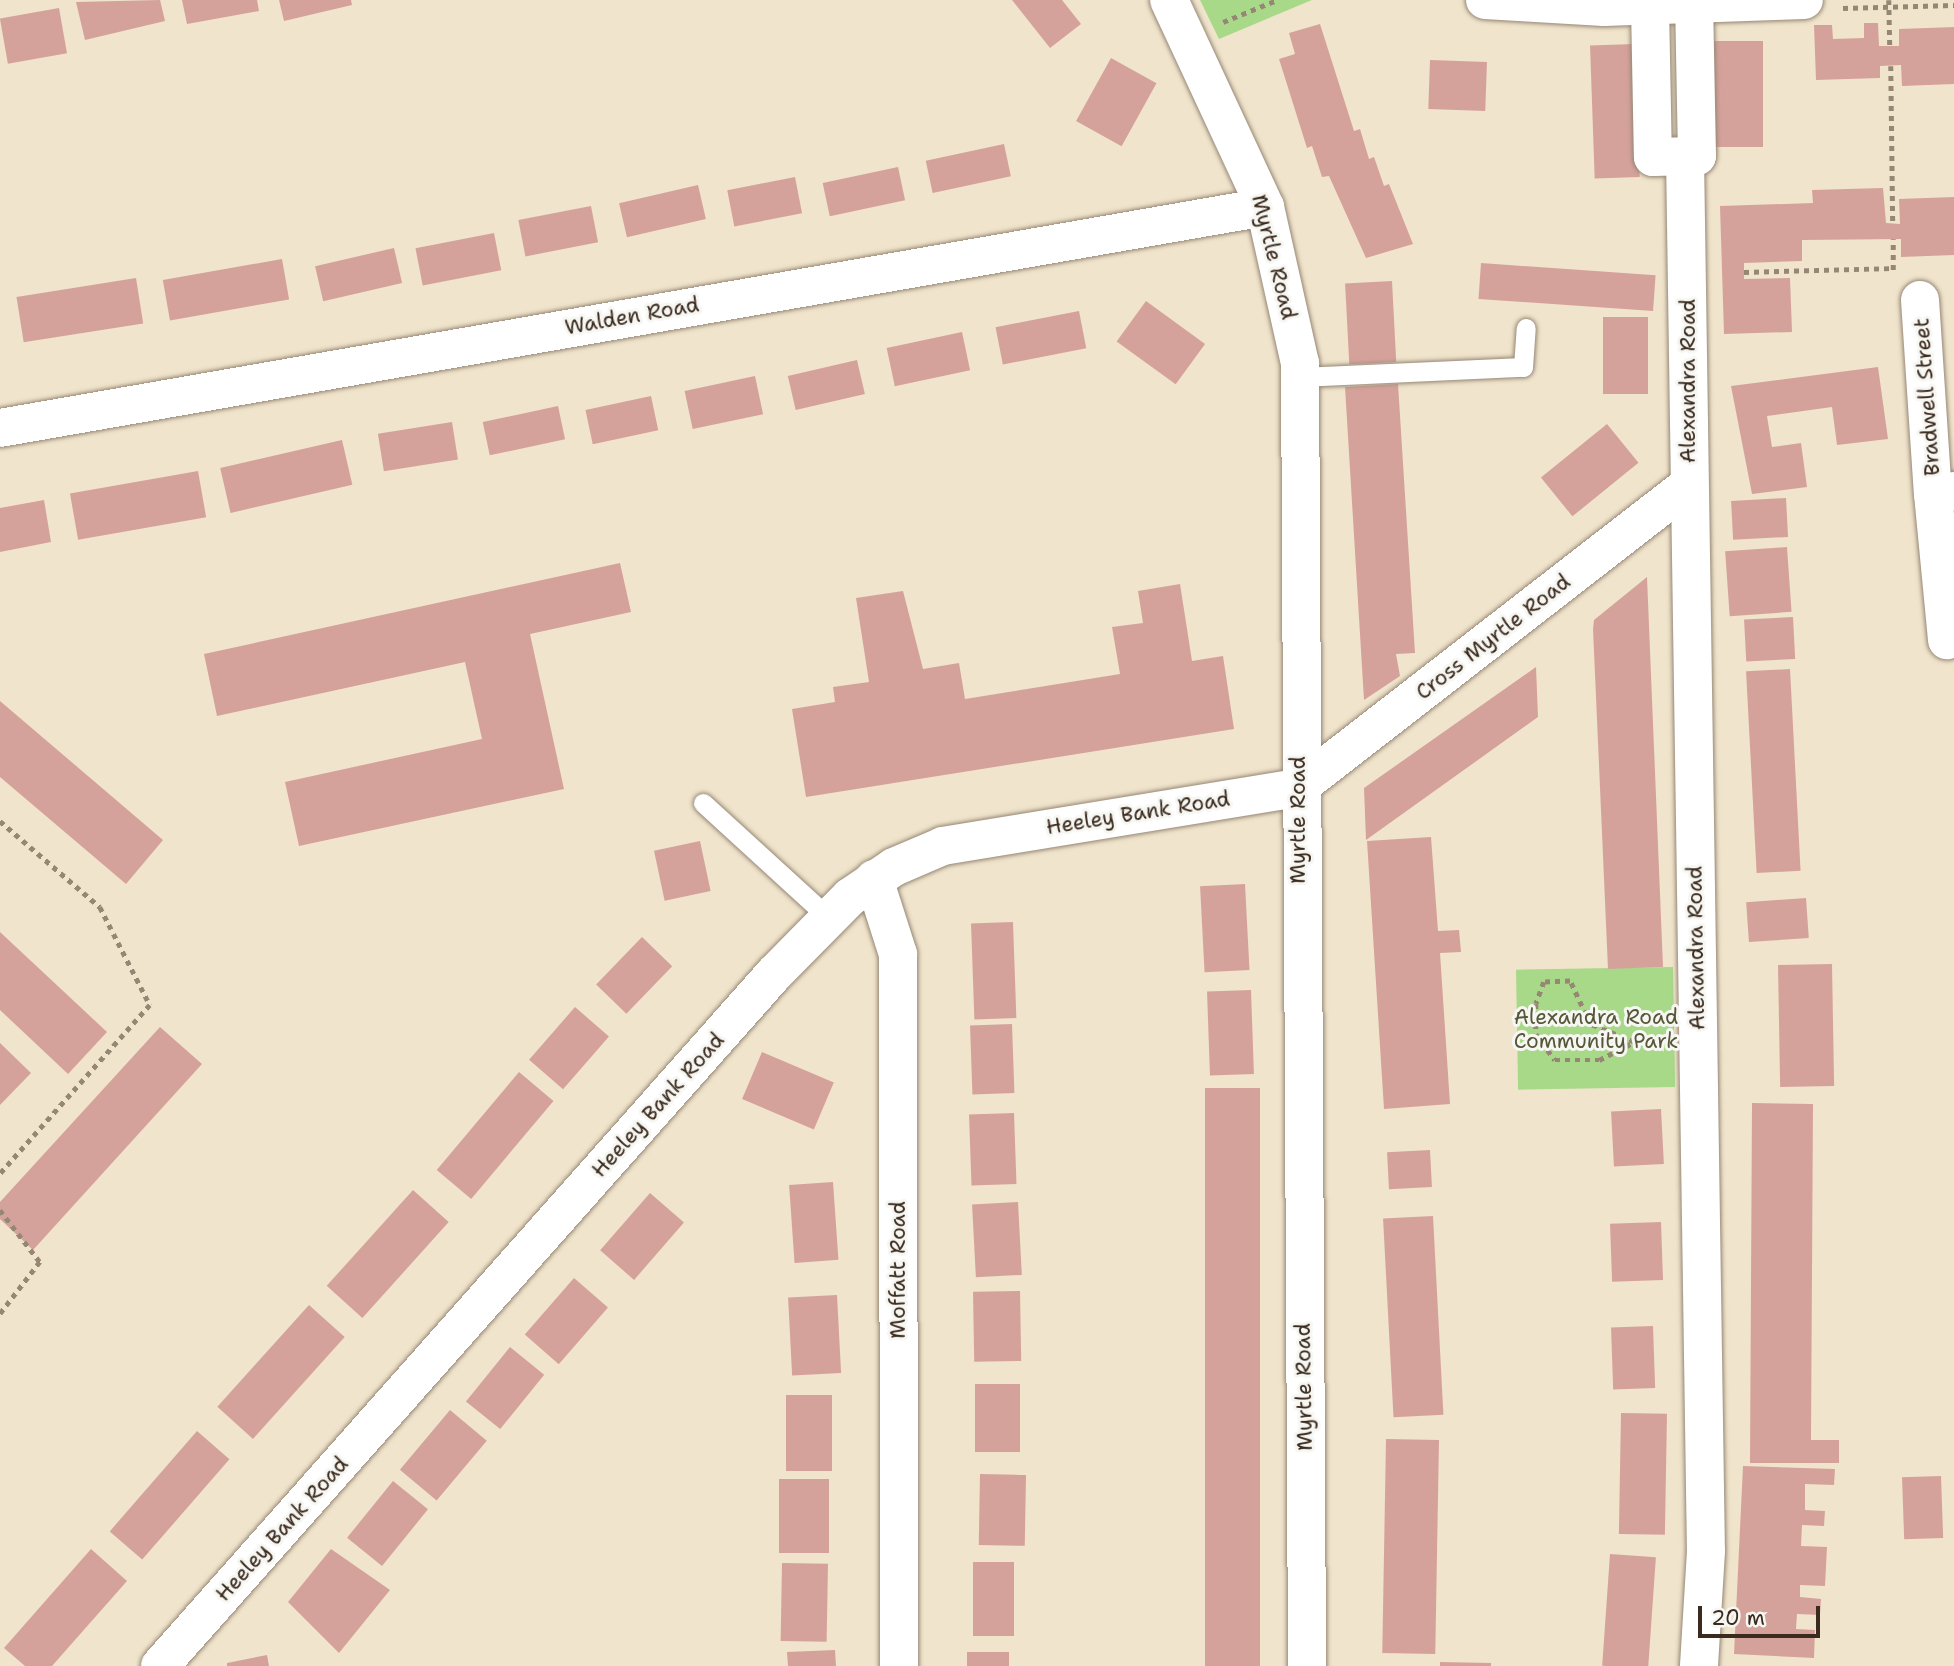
<!DOCTYPE html>
<html>
<head>
<meta charset="utf-8">
<style>
	body { margin:0 }
	#map { position:relative; width:1954px; height:1666px; overflow:hidden; background:#f0e4cc; font-family:"Shantell Sans",sans-serif }
	div>[style] { position:absolute }
	.green>* { inset:0; background:#a7d988; transform-origin:0 0 }
	.building>* { inset:0; background:#d5a29b; transform-origin:0 0 }
	.path>* { height:4.5px; margin-top:-2.25px; transform-origin:0; background:repeating-linear-gradient(90deg,#968775 0 5px,transparent 0 10px) }
	.roads { filter:drop-shadow(0 0 2px #968775) drop-shadow(0 0 2px #968775) }
	.lane>* { height:19px; margin:-9.5px; padding:0 9.5px; transform-origin:9.5px; border-radius:9.5px; background:#fff }
	.street>* { height:38px; margin:-19px; padding:0 19px; transform-origin:19px; border-radius:19px; background:#fff }
	span { translate:-50% -50%; white-space:nowrap; text-align:center; line-height:1.15; -webkit-text-stroke:6px #f6f6f2; paint-order:stroke }
	.street-label { font-size:21px; color:#3b2a1e }
	.park-label { font-size:21px; color:#565638 }
	.scale { position:absolute; left:1698px; top:1606px; width:122px; height:32px; box-sizing:border-box; border:4px solid #3b2a1e; border-top:0; padding-left:9px; font-size:21px; line-height:24px; white-space:nowrap; color:#3b2a1e; -webkit-text-stroke:5px #f6f6f2; paint-order:stroke }
</style>
</head>
<body>
<div id="map">
	<div class="green">
		<div style="clip-path:polygon(1200px 0,1312px 0,1219px 39px)"></div>
		<div style="left:1673px;top:967px;width:120px;height:157px;rotate:89deg"></div>
	</div>
	<div class="building">
		<div style="clip-path:polygon(160px 0,165px 21px,85px 40px,76px 2px)"></div>
		<div style="clip-path:polygon(182px 0,257px 0,259px 11px,187px 24px)"></div>
		<div style="clip-path:polygon(279px 0,351px 0,352px 5px,284px 21px)"></div>
		<div style="clip-path:polygon(1012px 0,1062px 0,1081px 24px,1050px 48px)"></div>
		<div style="left:59px;top:8px;width:46px;height:60px;rotate:80deg"></div>
		<div style="clip-path:polygon(1864px 23px,1878px 23px,1879px 46px,1899px 46px,1899px 29px,1954px 27px,1954px 84px,1902px 86px,1901px 65px,1880px 66px,1880px 78px,1816px 80px,1814px 25px,1832px 25px,1833px 39px,1864px 38px)"></div>
		<div style="clip-path:polygon(1320px 24px,1354px 131px,1360px 129px,1369px 159px,1374px 157px,1384px 186px,1389px 184px,1413px 244px,1366px 258px,1329px 176px,1322px 177px,1312px 146px,1307px 148px,1279px 59px,1295px 54px,1289px 33px)"></div>
		<div style="left:1714px;top:41px;width:49px;height:106px"></div>
		<div style="left:1635px;top:44px;width:133px;height:45px;rotate:88deg"></div>
		<div style="left:1111px;top:58px;width:52px;height:72px;rotate:29deg"></div>
		<div style="left:1430px;top:60px;width:57px;height:49px;rotate:2deg"></div>
		<div style="left:1004px;top:144px;width:33px;height:80px;rotate:78deg"></div>
		<div style="left:898px;top:167px;width:34px;height:77px;rotate:78deg"></div>
		<div style="left:795px;top:177px;width:37px;height:69px;rotate:79deg"></div>
		<div style="left:698px;top:185px;width:35px;height:81px;rotate:77deg"></div>
		<div style="clip-path:polygon(1883px 188px,1886px 223px,1900px 224px,1899px 199px,1954px 197px,1954px 255px,1901px 257px,1901px 239px,1802px 240px,1802px 261px,1744px 263px,1744px 279px,1790px 278px,1792px 332px,1724px 334px,1720px 206px,1813px 203px,1812px 190px)"></div>
		<div style="left:591px;top:206px;width:37px;height:74px;rotate:79deg"></div>
		<div style="left:494px;top:233px;width:38px;height:80px;rotate:79deg"></div>
		<div style="left:394px;top:248px;width:36px;height:81px;rotate:77deg"></div>
		<div style="left:282px;top:259px;width:41px;height:121px;rotate:80deg"></div>
		<div style="left:1481px;top:263px;width:175px;height:36px;rotate:4deg"></div>
		<div style="left:136px;top:278px;width:46px;height:121px;rotate:81deg"></div>
		<div style="left:1392px;top:281px;width:81px;height:47px;rotate:87deg"></div>
		<div style="left:1146px;top:301px;width:73px;height:50px;rotate:36deg"></div>
		<div style="left:1079px;top:311px;width:38px;height:85px;rotate:79deg"></div>
		<div style="left:1603px;top:317px;width:45px;height:77px"></div>
		<div style="left:962px;top:332px;width:39px;height:77px;rotate:78deg"></div>
		<div style="left:857px;top:360px;width:35px;height:71px;rotate:77deg"></div>
		<div style="clip-path:polygon(1878px 367px,1888px 439px,1837px 445px,1832px 407px,1767px 416px,1772px 447px,1801px 443px,1807px 487px,1752px 494px,1731px 386px)"></div>
		<div style="left:755px;top:376px;width:39px;height:72px;rotate:78deg"></div>
		<div style="clip-path:polygon(1398px 384px,1415px 653px,1396px 654px,1400px 676px,1364px 700px,1345px 387px)"></div>
		<div style="left:651px;top:396px;width:35px;height:67px;rotate:78deg"></div>
		<div style="left:558px;top:406px;width:34px;height:77px;rotate:78deg"></div>
		<div style="left:452px;top:422px;width:38px;height:75px;rotate:81deg"></div>
		<div style="left:1607px;top:424px;width:50px;height:85px;rotate:51deg"></div>
		<div style="left:342px;top:440px;width:46px;height:125px;rotate:77deg"></div>
		<div style="left:198px;top:471px;width:47px;height:130px;rotate:80deg"></div>
		<div style="left:1786px;top:498px;width:39px;height:55px;rotate:87deg"></div>
		<div style="clip-path:polygon(44px 500px,51px 542px,0 552px,0 508px)"></div>
		<div style="left:1787px;top:547px;width:65px;height:62px;rotate:86deg"></div>
		<div style="clip-path:polygon(620px 563px,631px 612px,530px 634px,564px 789px,299px 846px,285px 782px,482px 739px,465px 662px,217px 716px,204px 654px)"></div>
		<div style="clip-path:polygon(1647px 577px,1663px 967px,1608px 969px,1593px 629px,1594px 620px)"></div>
		<div style="clip-path:polygon(1180px 584px,1192px 661px,1223px 656px,1234px 729px,806px 797px,792px 709px,835px 702px,833px 687px,869px 682px,856px 598px,903px 591px,923px 669px,959px 663px,965px 699px,1120px 674px,1112px 627px,1143px 623px,1138px 591px)"></div>
		<div style="left:1793px;top:617px;width:42px;height:49px;rotate:87deg"></div>
		<div style="clip-path:polygon(1536px 667px,1538px 717px,1366px 840px,1364px 788px)"></div>
		<div style="left:1790px;top:669px;width:202px;height:44px;rotate:87deg"></div>
		<div style="clip-path:polygon(0 701px,163px 840px,126px 884px,0 777px)"></div>
		<div style="clip-path:polygon(1431px 837px,1438px 931px,1459px 930px,1461px 952px,1440px 953px,1450px 1104px,1384px 1109px,1367px 841px)"></div>
		<div style="left:700px;top:841px;width:51px;height:47px;rotate:78deg"></div>
		<div style="left:1245px;top:884px;width:86px;height:45px;rotate:87deg"></div>
		<div style="left:1806px;top:898px;width:40px;height:60px;rotate:86deg"></div>
		<div style="left:1013px;top:922px;width:96px;height:42px;rotate:88deg"></div>
		<div style="clip-path:polygon(0 932px,107px 1032px,68px 1074px,0 1010px)"></div>
		<div style="left:642px;top:937px;width:42px;height:66px;rotate:44deg"></div>
		<div style="left:1832px;top:964px;width:122px;height:54px;rotate:89deg"></div>
		<div style="left:1251px;top:990px;width:84px;height:44px;rotate:88deg"></div>
		<div style="left:575px;top:1007px;width:45px;height:70px;rotate:41deg"></div>
		<div style="left:1012px;top:1024px;width:69px;height:42px;rotate:88deg"></div>
		<div style="clip-path:polygon(160px 1027px,202px 1064px,33px 1250px,0 1219px,0 1202px)"></div>
		<div style="clip-path:polygon(0 1043px,31px 1073px,0 1105px)"></div>
		<div style="left:762px;top:1052px;width:78px;height:51px;rotate:23deg"></div>
		<div style="left:519px;top:1072px;width:45px;height:128px;rotate:40deg"></div>
		<div style="left:1205px;top:1088px;width:55px;height:578px"></div>
		<div style="clip-path:polygon(1752px 1103px,1813px 1104px,1811px 1440px,1839px 1440px,1839px 1463px,1750px 1463px)"></div>
		<div style="left:1661px;top:1109px;width:55px;height:50px;rotate:87deg"></div>
		<div style="left:1014px;top:1113px;width:71px;height:45px;rotate:88deg"></div>
		<div style="left:1430px;top:1150px;width:37px;height:43px;rotate:87deg"></div>
		<div style="left:833px;top:1182px;width:78px;height:44px;rotate:86deg"></div>
		<div style="left:413px;top:1190px;width:48px;height:129px;rotate:42deg"></div>
		<div style="left:650px;top:1193px;width:45px;height:76px;rotate:41deg"></div>
		<div style="left:1018px;top:1202px;width:73px;height:46px;rotate:87deg"></div>
		<div style="left:1433px;top:1216px;width:199px;height:50px;rotate:87deg"></div>
		<div style="left:1661px;top:1222px;width:58px;height:51px;rotate:88deg"></div>
		<div style="left:574px;top:1278px;width:45px;height:75px;rotate:41deg"></div>
		<div style="left:1020px;top:1291px;width:70px;height:47px;rotate:89deg"></div>
		<div style="left:837px;top:1295px;width:78px;height:49px;rotate:87deg"></div>
		<div style="left:309px;top:1305px;width:48px;height:137px;rotate:42deg"></div>
		<div style="left:1653px;top:1326px;width:62px;height:42px;rotate:88deg"></div>
		<div style="left:510px;top:1347px;width:44px;height:70px;rotate:39deg"></div>
		<div style="left:975px;top:1384px;width:45px;height:68px"></div>
		<div style="left:786px;top:1395px;width:46px;height:76px"></div>
		<div style="left:450px;top:1410px;width:48px;height:78px;rotate:40deg"></div>
		<div style="left:1621px;top:1413px;width:46px;height:121px;rotate:1deg"></div>
		<div style="left:197px;top:1431px;width:43px;height:133px;rotate:41deg"></div>
		<div style="left:1386px;top:1439px;width:53px;height:214px;rotate:1deg"></div>
		<div style="clip-path:polygon(1743px 1466px,1835px 1469px,1834px 1485px,1805px 1484px,1805px 1510px,1825px 1511px,1824px 1526px,1802px 1525px,1801px 1546px,1827px 1547px,1825px 1586px,1800px 1585px,1800px 1597px,1821px 1599px,1820px 1615px,1797px 1614px,1796px 1629px,1815px 1630px,1814px 1658px,1734px 1654px)"></div>
		<div style="left:980px;top:1474px;width:46px;height:71px;rotate:1deg"></div>
		<div style="left:1941px;top:1476px;width:62px;height:39px;rotate:88deg"></div>
		<div style="left:829px;top:1479px;width:74px;height:50px;rotate:90deg"></div>
		<div style="left:393px;top:1481px;width:45px;height:73px;rotate:39deg"></div>
		<div style="clip-path:polygon(91px 1549px,127px 1581px,52px 1666px,25px 1666px,4px 1648px)"></div>
		<div style="clip-path:polygon(331px 1549px,390px 1590px,339px 1653px,288px 1602px)"></div>
		<div style="left:1610px;top:1554px;width:46px;height:112px;rotate:4deg"></div>
		<div style="left:973px;top:1562px;width:41px;height:74px"></div>
		<div style="left:782px;top:1563px;width:46px;height:78px;rotate:1deg"></div>
		<div style="clip-path:polygon(835px 1650px,836px 1666px,788px 1666px,787px 1652px)"></div>
		<div style="left:1009px;top:1652px;width:14px;height:42px;rotate:90deg"></div>
		<div style="clip-path:polygon(267px 1655px,269px 1666px,227px 1666px,227px 1663px)"></div>
		<div style="clip-path:polygon(1440px 1662px,1491px 1663px,1491px 1666px,1440px 1666px)"></div>
	</div>
	<div class="path">
		<div style="left:1889px;top:0;width:46px;rotate:88.8deg"></div>
		<div style="left:1843px;top:8px;width:111px;rotate:-1.5deg"></div>
		<div style="left:1223px;top:22px;width:58px;rotate:-22.2deg"></div>
		<div style="left:1891px;top:66px;width:157px;rotate:89.3deg"></div>
		<div style="left:1893px;top:270px;width:31px;rotate:-90deg"></div>
		<div style="left:1744px;top:272px;width:148px;rotate:-1.5deg"></div>
		<div style="left:0;top:821px;width:132px;rotate:40.7deg"></div>
		<div style="left:100px;top:907px;width:110px;rotate:63deg"></div>
		<div style="left:150px;top:1005px;width:226px;rotate:131.6deg"></div>
		<div style="left:1634px;top:1042px;width:48px;rotate:-157.8deg"></div>
		<div style="left:1590px;top:1024px;width:47px;rotate:-114.9deg"></div>
		<div style="left:1570px;top:981px;width:26px;rotate:178deg"></div>
		<div style="left:1544px;top:982px;width:23px;rotate:110deg"></div>
		<div style="left:1536px;top:1004px;width:30px;rotate:90deg"></div>
		<div style="left:1536px;top:1034px;width:32px;rotate:54deg"></div>
		<div style="left:1555px;top:1060px;width:44px"></div>
		<div style="left:1599px;top:1060px;width:39px;rotate:-27deg"></div>
		<div style="left:1634px;top:1042px;width:24px;rotate:-7deg"></div>
		<div style="left:0;top:1210px;width:66px;rotate:52.4deg"></div>
		<div style="left:40px;top:1262px;width:66px;rotate:127.6deg"></div>
	</div>
	<div class="roads">
		<div class="lane">
			<div style="left:1300px;top:377px;width:223px;rotate:-2.6deg"></div>
			<div style="left:1523px;top:367px;width:39px;rotate:-86deg"></div>
			<div style="left:703px;top:803px;width:169px;rotate:42.4deg"></div>
		</div>
		<div class="street">
			<div style="left:1169px;top:0;width:228px;rotate:65.1deg"></div>
			<div style="left:1265px;top:207px;width:160px;rotate:77.4deg"></div>
			<div style="left:1300px;top:363px;width:1303px;rotate:89.69deg"></div>
			<div style="left:1485px;top:0;width:119px;rotate:3.4deg"></div>
			<div style="left:1604px;top:7px;width:200px;rotate:-2deg"></div>
			<div style="left:1650px;top:6px;width:151px;rotate:88.9deg"></div>
			<div style="left:1653px;top:157px;width:44px;rotate:-1.3deg"></div>
			<div style="left:1697px;top:156px;width:151px;rotate:-91.1deg"></div>
			<div style="left:1685px;top:156px;width:1395px;rotate:89.14deg"></div>
			<div style="left:1706px;top:1551px;width:115px;rotate:93.5deg"></div>
			<div style="left:1920px;top:300px;width:194px;rotate:86.2deg"></div>
			<div style="left:1933px;top:494px;width:21px;rotate:-8deg"></div>
			<div style="left:0;top:428px;width:1284px;rotate:-9.91deg"></div>
			<div style="left:1933px;top:494px;width:147px;rotate:84.5deg"></div>
			<div style="left:874px;top:879px;width:79px;rotate:72.3deg"></div>
			<div style="left:898px;top:954px;width:712px;rotate:89.92deg"></div>
			<div style="left:160px;top:1666px;width:925px;rotate:-48.42deg"></div>
			<div style="left:774px;top:974px;width:108px;rotate:-45.4deg"></div>
			<div style="left:850px;top:897px;width:53px;rotate:-34.3deg"></div>
			<div style="left:894px;top:867px;width:53px;rotate:-23.2deg"></div>
			<div style="left:943px;top:846px;width:360px;rotate:-9.3deg"></div>
			<div style="left:1298px;top:788px;width:494px;rotate:-37.8deg"></div>
		</div>
	</div>
	<div class="street-label">
		<span style="left:1274px;top:257px;rotate:76deg">Myrtle Road</span>
		<span style="left:632px;top:316px;rotate:-10deg">Walden Road</span>
		<span style="left:1688px;top:381px;rotate:-90deg">Alexandra Road</span>
		<span style="left:1927px;top:397px;rotate:-94deg">Bradwell Street</span>
		<span style="left:1493px;top:637px;rotate:-38deg">Cross Myrtle Road</span>
		<span style="left:1138px;top:813px;rotate:-9deg">Heeley Bank Road</span>
		<span style="left:1298px;top:820px;rotate:-90deg">Myrtle Road</span>
		<span style="left:1696px;top:948px;rotate:-91deg">Alexandra Road</span>
		<span style="left:658px;top:1105px;rotate:-48deg">Heeley Bank Road</span>
		<span style="left:898px;top:1270px;rotate:-90deg">Moffatt Road</span>
		<span style="left:1304px;top:1387px;rotate:-91deg">Myrtle Road</span>
		<span style="left:282px;top:1529px;rotate:-48deg">Heeley Bank Road</span>
	</div>
	<div class="park-label">
		<span style="left:1596px;top:1029px">Alexandra Road<br>Community Park</span>
	</div>
	<div class="scale">20 m</div>
</div>
</body>
</html>
